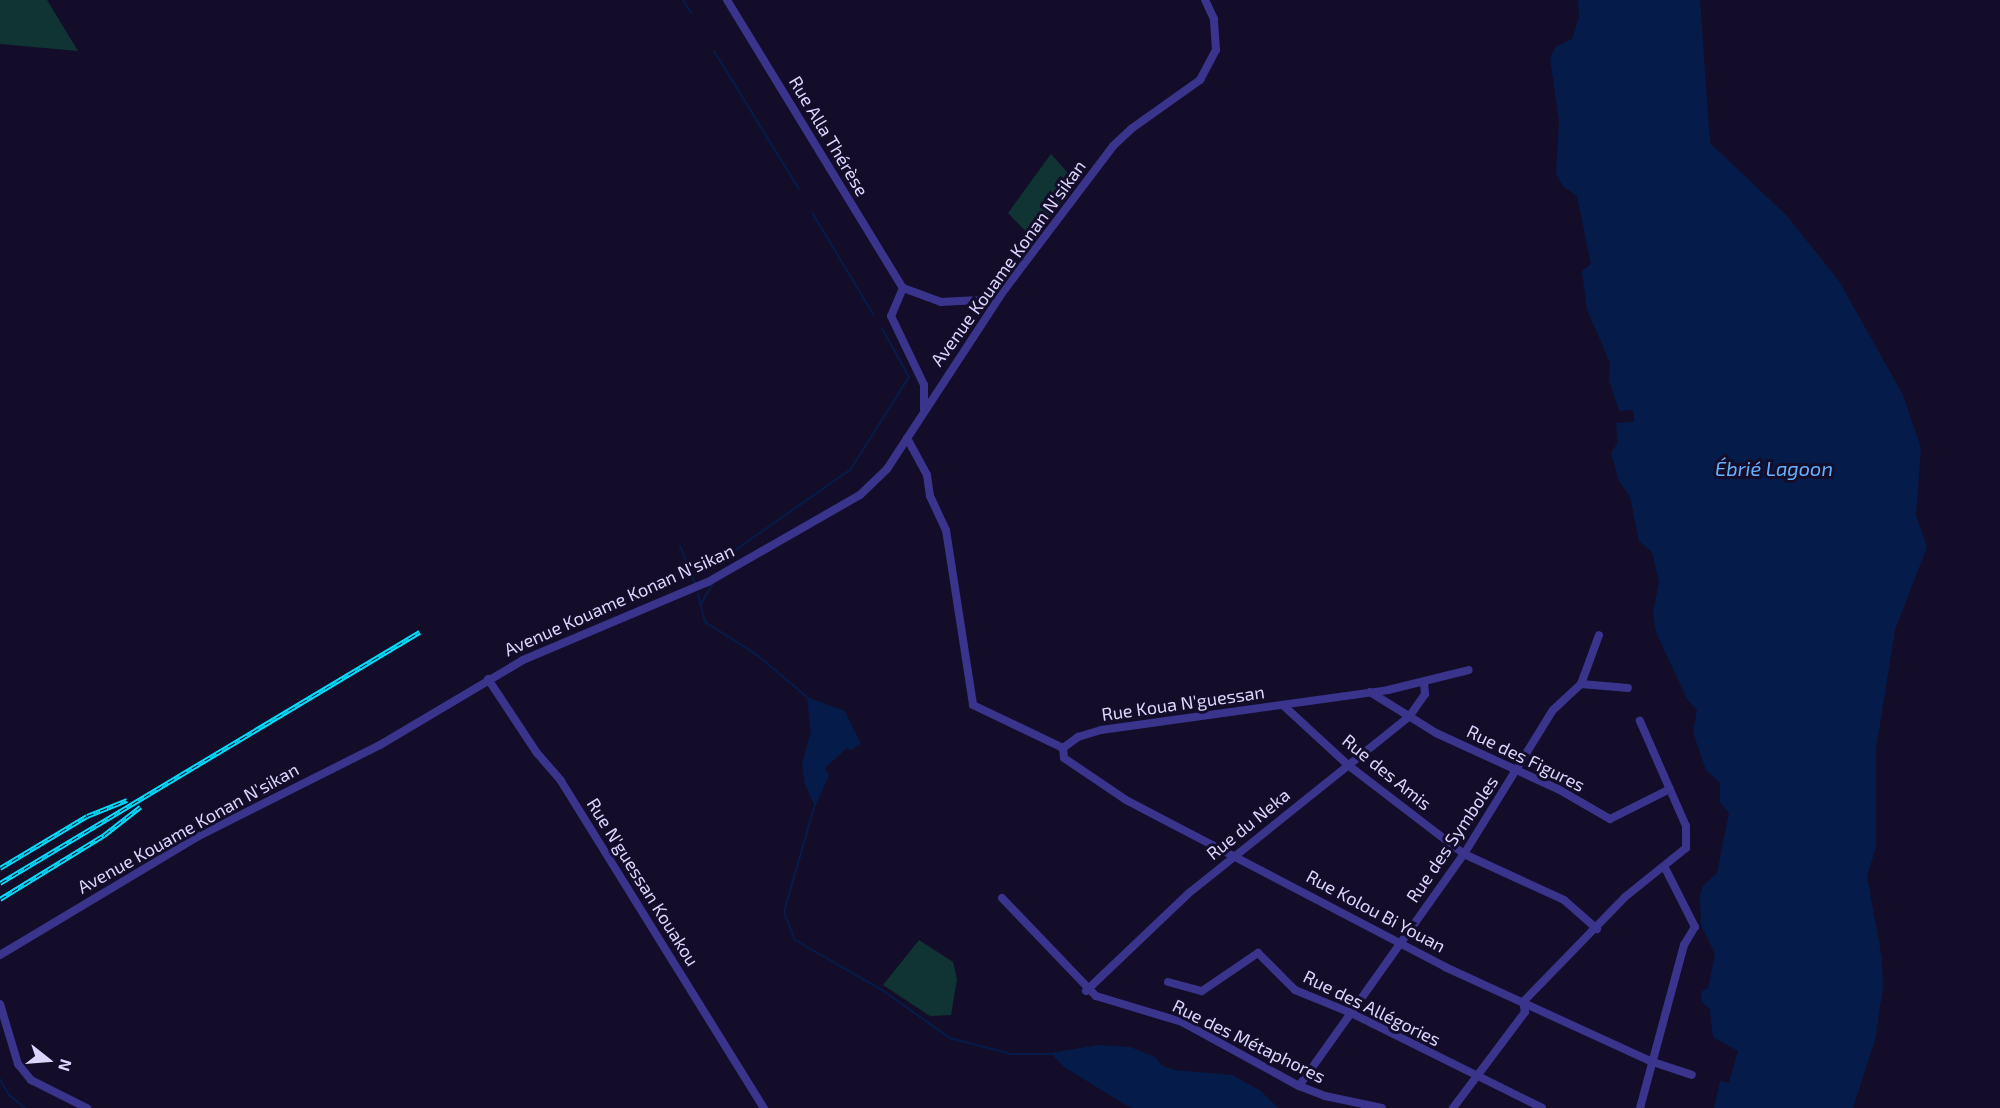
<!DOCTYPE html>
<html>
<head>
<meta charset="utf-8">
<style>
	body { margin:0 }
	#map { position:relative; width:2000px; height:1108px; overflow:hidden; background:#130d2a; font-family:"Exo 2",sans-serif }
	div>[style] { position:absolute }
	.green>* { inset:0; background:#103434 }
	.water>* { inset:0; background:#051c4b }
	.stream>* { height:2px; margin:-1px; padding:0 1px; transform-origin:1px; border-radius:1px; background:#051c4b }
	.minor>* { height:8px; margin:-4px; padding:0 4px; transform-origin:4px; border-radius:4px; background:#3a348d }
	.rail>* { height:4.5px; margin-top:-2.25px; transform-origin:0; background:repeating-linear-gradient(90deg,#130d2a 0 7px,#02deff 0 14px); box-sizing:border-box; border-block:2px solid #02deff }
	span { translate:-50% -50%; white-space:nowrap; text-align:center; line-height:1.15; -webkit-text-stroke:6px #130d2a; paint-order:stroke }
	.street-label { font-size:18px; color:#dcd6ff }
	.water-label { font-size:20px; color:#64b3ff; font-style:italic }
	.north { position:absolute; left:18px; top:1030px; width:60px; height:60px; -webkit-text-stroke:4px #130d2a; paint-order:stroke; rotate:107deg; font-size:16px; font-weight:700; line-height:24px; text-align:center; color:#dcd6ff }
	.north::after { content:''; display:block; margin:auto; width:21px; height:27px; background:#dcd6ff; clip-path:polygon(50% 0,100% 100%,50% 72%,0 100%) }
</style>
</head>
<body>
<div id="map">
	<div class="green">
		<div style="clip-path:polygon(0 0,47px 0,78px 51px,0 44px)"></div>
		<div style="clip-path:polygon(1051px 154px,1076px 182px,1033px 239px,1008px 213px)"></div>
		<div style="clip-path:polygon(919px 940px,953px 962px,957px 979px,951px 1015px,930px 1016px,883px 985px)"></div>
	</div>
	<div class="water">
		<div style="clip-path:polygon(1578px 0,1700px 0,1710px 143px,1787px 216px,1839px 281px,1903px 395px,1921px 448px,1916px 515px,1927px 547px,1895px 630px,1876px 749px,1876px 847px,1867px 876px,1882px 959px,1883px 987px,1875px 1040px,1853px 1108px,1714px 1108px,1720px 1081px,1729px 1083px,1738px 1051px,1713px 1037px,1710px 1009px,1702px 1002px,1701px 992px,1708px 988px,1715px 954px,1701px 925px,1700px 896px,1702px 887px,1717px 873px,1729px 813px,1720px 802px,1720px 783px,1706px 770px,1693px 732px,1697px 710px,1687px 699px,1656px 632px,1653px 613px,1659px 582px,1652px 552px,1639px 541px,1630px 496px,1619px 481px,1611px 453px,1618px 442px,1616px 423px,1634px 422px,1633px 410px,1619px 411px,1609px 380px,1610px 363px,1587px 309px,1582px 271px,1591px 264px,1577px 196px,1563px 186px,1556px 173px,1559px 120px,1550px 58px,1556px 47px,1572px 39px,1579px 18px)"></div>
		<div style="clip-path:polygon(807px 697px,845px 711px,861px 744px,851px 750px,847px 748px,825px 768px,829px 776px,815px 806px,805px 785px,802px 764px,811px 731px)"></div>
		<div style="clip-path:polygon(1098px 1045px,1130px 1047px,1155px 1057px,1161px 1065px,1174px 1070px,1232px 1075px,1261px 1091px,1278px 1108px,1131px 1108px,1064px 1067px,1051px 1053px)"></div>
	</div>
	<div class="stream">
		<div style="left:683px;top:0;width:15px;rotate:58deg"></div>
		<div style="left:714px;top:51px;width:162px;rotate:58.4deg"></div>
		<div style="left:813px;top:214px;width:117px;rotate:59deg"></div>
		<div style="left:680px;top:546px;width:40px;rotate:68deg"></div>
		<div style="left:734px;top:551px;width:143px;rotate:-35deg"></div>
		<div style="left:851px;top:469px;width:109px;rotate:-57.8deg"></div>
		<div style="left:909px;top:377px;width:56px;rotate:-118.9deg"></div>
		<div style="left:698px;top:594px;width:29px;rotate:76deg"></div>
		<div style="left:705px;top:622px;width:60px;rotate:32.1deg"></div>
		<div style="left:756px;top:654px;width:67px;rotate:40.1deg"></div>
		<div style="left:701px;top:604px;width:24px;rotate:-60deg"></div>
		<div style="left:815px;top:804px;width:112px;rotate:106deg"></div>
		<div style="left:784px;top:912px;width:30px;rotate:69deg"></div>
		<div style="left:795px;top:940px;width:100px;rotate:29.9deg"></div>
		<div style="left:882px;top:990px;width:83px;rotate:35.2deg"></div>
		<div style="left:950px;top:1038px;width:63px;rotate:14.7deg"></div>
		<div style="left:1011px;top:1054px;width:41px"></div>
		<div style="left:0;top:1079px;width:18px;rotate:61deg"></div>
		<div style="left:9px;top:1095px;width:21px;rotate:39deg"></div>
	</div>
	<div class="minor">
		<div style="left:727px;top:0;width:338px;rotate:58.6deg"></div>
		<div style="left:903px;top:288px;width:40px;rotate:20.2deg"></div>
		<div style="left:941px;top:302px;width:38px;rotate:-3deg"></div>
		<div style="left:979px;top:300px;width:28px;rotate:-23deg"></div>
		<div style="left:903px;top:288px;width:30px;rotate:113deg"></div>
		<div style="left:891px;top:316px;width:76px;rotate:64.4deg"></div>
		<div style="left:924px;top:385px;width:25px;rotate:90deg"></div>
		<div style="left:907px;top:438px;width:42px;rotate:61.6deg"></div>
		<div style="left:927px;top:475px;width:21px;rotate:82deg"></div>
		<div style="left:930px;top:496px;width:38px;rotate:65deg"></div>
		<div style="left:946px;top:530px;width:177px;rotate:81.2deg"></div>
		<div style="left:973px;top:705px;width:100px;rotate:25.5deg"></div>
		<div style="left:1063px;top:748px;width:19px;rotate:-36deg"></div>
		<div style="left:1078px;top:737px;width:24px;rotate:-17deg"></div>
		<div style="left:1101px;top:730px;width:290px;rotate:-7.9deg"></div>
		<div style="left:1388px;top:690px;width:83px;rotate:-13.9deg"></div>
		<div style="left:488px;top:679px;width:89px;rotate:56.5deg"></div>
		<div style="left:537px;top:753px;width:37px;rotate:49deg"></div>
		<div style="left:561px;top:781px;width:385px;rotate:58.2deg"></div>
		<div style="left:1581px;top:684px;width:47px;rotate:4.9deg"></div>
		<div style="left:1370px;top:692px;width:78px;rotate:31.8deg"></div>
		<div style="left:1436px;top:733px;width:134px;rotate:24.7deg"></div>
		<div style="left:1558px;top:789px;width:60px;rotate:30deg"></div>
		<div style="left:1610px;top:819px;width:67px;rotate:-26.6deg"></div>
		<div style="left:1284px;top:706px;width:87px;rotate:42.7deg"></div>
		<div style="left:1348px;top:765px;width:146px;rotate:37.5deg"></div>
		<div style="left:1464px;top:854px;width:110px;rotate:24.7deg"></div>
		<div style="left:1564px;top:900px;width:44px;rotate:41.3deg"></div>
		<div style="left:1063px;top:748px;width:10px;rotate:84deg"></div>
		<div style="left:1064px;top:758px;width:75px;rotate:34.1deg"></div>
		<div style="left:1126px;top:800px;width:360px;rotate:27.6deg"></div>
		<div style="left:1445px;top:967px;width:226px;rotate:24.6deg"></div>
		<div style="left:1650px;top:1061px;width:44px;rotate:18.4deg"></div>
		<div style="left:1002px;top:898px;width:136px;rotate:46.2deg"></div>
		<div style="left:1096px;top:996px;width:90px;rotate:16.8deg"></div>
		<div style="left:1182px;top:1022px;width:133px;rotate:28.7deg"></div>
		<div style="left:1299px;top:1086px;width:28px;rotate:21deg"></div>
		<div style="left:1325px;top:1096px;width:58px;rotate:11.9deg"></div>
		<div style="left:0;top:955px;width:230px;rotate:-30.9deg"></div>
		<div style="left:197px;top:837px;width:205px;rotate:-26.7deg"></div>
		<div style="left:380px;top:745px;width:166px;rotate:-30.7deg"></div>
		<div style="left:523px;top:660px;width:201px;rotate:-22.9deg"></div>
		<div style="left:708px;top:582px;width:175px;rotate:-29.8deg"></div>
		<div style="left:860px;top:495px;width:37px;rotate:-44deg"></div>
		<div style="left:887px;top:469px;width:215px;rotate:-56.8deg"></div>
		<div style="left:1005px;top:289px;width:179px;rotate:-52.9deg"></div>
		<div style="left:1113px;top:146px;width:25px;rotate:-43deg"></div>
		<div style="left:1131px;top:129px;width:85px;rotate:-35.4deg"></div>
		<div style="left:1200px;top:80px;width:34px;rotate:-62deg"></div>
		<div style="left:1216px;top:50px;width:31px;rotate:-94deg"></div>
		<div style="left:1214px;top:19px;width:21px;rotate:-115deg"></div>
		<div style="left:1168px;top:982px;width:35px;rotate:15deg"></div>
		<div style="left:1202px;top:991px;width:68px;rotate:-34.2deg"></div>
		<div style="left:1258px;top:953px;width:52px;rotate:45deg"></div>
		<div style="left:1295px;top:990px;width:61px;rotate:22.3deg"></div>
		<div style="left:1351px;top:1013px;width:213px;rotate:26.4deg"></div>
		<div style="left:1086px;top:991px;width:142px;rotate:-43.6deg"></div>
		<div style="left:1189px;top:893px;width:282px;rotate:-38.7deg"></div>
		<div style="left:1409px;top:717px;width:28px;rotate:-55deg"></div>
		<div style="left:1425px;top:694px;width:12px;rotate:-95deg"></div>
		<div style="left:0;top:1004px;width:63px;rotate:73.3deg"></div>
		<div style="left:18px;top:1064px;width:21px;rotate:51deg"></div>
		<div style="left:31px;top:1080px;width:63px;rotate:26.6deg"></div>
		<div style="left:1299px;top:1086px;width:285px;rotate:-54.6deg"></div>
		<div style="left:1464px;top:854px;width:169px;rotate:-58.3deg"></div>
		<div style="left:1553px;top:710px;width:38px;rotate:-43deg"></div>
		<div style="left:1581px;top:684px;width:52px;rotate:-69.8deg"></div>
		<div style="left:1453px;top:1108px;width:120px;rotate:-53.1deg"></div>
		<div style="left:1525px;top:1012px;width:10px;rotate:-101deg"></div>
		<div style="left:1523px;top:1002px;width:146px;rotate:-45.8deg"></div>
		<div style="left:1625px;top:897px;width:78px;rotate:-38.8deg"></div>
		<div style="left:1686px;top:848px;width:22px;rotate:-90deg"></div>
		<div style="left:1686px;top:826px;width:115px;rotate:-113.7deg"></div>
		<div style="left:1640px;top:1108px;width:169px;rotate:-74.9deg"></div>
		<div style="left:1684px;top:945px;width:21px;rotate:-59deg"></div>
		<div style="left:1695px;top:927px;width:68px;rotate:-116.9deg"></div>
	</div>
	<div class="rail">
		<div style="left:0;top:868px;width:101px;rotate:-30.9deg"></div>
		<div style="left:87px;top:816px;width:43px;rotate:-21.8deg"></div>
		<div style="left:0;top:883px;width:489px;rotate:-30.9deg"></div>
		<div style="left:0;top:899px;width:122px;rotate:-31.6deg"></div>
		<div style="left:104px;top:835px;width:46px;rotate:-37.9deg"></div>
	</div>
	<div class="street-label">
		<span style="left:829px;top:136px;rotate:59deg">Rue Alla Thérèse</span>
		<span style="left:1008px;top:263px;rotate:-54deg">Avenue Kouame Konan N'sikan</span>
		<span style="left:619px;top:600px;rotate:-24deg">Avenue Kouame Konan N'sikan</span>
		<span style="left:1183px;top:703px;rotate:-8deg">Rue Koua N'guessan</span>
		<span style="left:1526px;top:758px;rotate:26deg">Rue des Figures</span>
		<span style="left:1387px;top:772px;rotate:39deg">Rue des Amis</span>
		<span style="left:1248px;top:824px;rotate:-39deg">Rue du Neka</span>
		<span style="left:188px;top:828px;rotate:-29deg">Avenue Kouame Konan N'sikan</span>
		<span style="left:1452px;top:839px;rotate:-56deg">Rue des Symboles</span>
		<span style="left:643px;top:882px;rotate:58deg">Rue N'guessan Kouakou</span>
		<span style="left:1376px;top:911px;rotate:28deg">Rue Kolou Bi Youan</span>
		<span style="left:1372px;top:1008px;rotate:26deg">Rue des Allégories</span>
		<span style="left:1249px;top:1041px;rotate:26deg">Rue des Métaphores</span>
	</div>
	<div class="water-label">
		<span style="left:1774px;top:468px">Ébrié Lagoon</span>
	</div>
	<div class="north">N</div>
</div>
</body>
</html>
